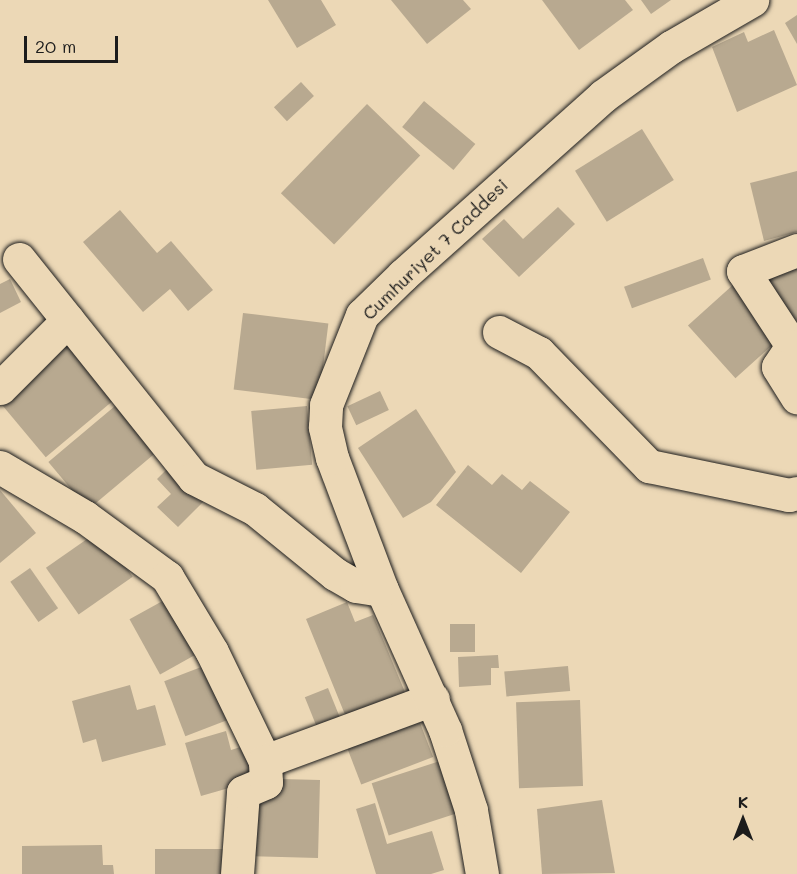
<!DOCTYPE html>
<html>
<head>
<meta charset="utf-8">
<style>
	body { margin:0 }
	#map { position:relative; width:797px; height:874px; overflow:hidden; background:#ecd8b6; font-family:Mali,sans-serif }
	div>[style] { position:absolute }
	.building>* { inset:0; background:#b8a990; transform-origin:0 0 }
	.roads { filter:drop-shadow(0 0 2px #1c1c1c) drop-shadow(0 0 2px #1c1c1c) }
	.minor>* { height:33px; margin:-16.5px; padding:0 16.5px; transform-origin:16.5px; border-radius:16.5px; background:#ecd8b6 }
	.major>* { height:33px; margin:-16.5px; padding:0 16.5px; transform-origin:16.5px; border-radius:16.5px; background:#ecd8b6 }
	span { translate:-50% -50%; white-space:nowrap; text-align:center; line-height:1.15; -webkit-text-stroke:4.5px #ecd8b6; paint-order:stroke }
	.street-label { font-size:18px; color:#1c1c1c }
	.north { position:absolute; left:713px; top:790px; width:60px; height:60px; -webkit-text-stroke:4px #ecd8b6; paint-order:stroke; rotate:0deg; font-size:16px; font-weight:700; line-height:24px; text-align:center; color:#1c1c1c }
	.north::after { content:''; display:block; margin:auto; width:21px; height:27px; background:#1c1c1c; clip-path:polygon(50% 0,100% 100%,50% 72%,0 100%) }
	.scale { position:absolute; left:24px; top:36px; width:94px; height:27px; box-sizing:border-box; border:3px solid #1c1c1c; border-top:0; padding-left:8px; font-size:18px; line-height:21px; white-space:nowrap; color:#1c1c1c; -webkit-text-stroke:4px #ecd8b6; paint-order:stroke }
</style>
</head>
<body>
<div id="map">
	<div class="building">
		<div style="clip-path:polygon(268px 0,321px 0,336px 25px,297px 48px)"></div>
		<div style="clip-path:polygon(391px 0,463px 0,471px 9px,427px 44px)"></div>
		<div style="clip-path:polygon(542px 0,625px 0,633px 10px,579px 50px)"></div>
		<div style="clip-path:polygon(641px 0,671px 0,651px 14px)"></div>
		<div style="clip-path:polygon(797px 15px,797px 44px,785px 23px)"></div>
		<div style="clip-path:polygon(774px 30px,797px 85px,737px 112px,712px 47px,744px 32px,748px 42px)"></div>
		<div style="left:301px;top:82px;width:19px;height:37px;rotate:47deg"></div>
		<div style="left:424px;top:101px;width:67px;height:34px;rotate:40deg"></div>
		<div style="left:367px;top:104px;width:74px;height:124px;rotate:44deg"></div>
		<div style="left:642px;top:129px;width:60px;height:79px;rotate:58deg"></div>
		<div style="clip-path:polygon(797px 171px,797px 232px,764px 241px,750px 183px)"></div>
		<div style="clip-path:polygon(558px 207px,575px 224px,519px 277px,482px 239px,504px 219px,523px 239px)"></div>
		<div style="clip-path:polygon(120px 210px,157px 253px,171px 241px,213px 290px,188px 311px,170px 289px,143px 312px,83px 242px)"></div>
		<div style="left:703px;top:258px;width:23px;height:84px;rotate:70deg"></div>
		<div style="clip-path:polygon(797px 263px,797px 326px,768px 281px)"></div>
		<div style="clip-path:polygon(10px 279px,21px 302px,0 313px,0 284px)"></div>
		<div style="left:734px;top:284px;width:71px;height:62px;rotate:48deg"></div>
		<div style="left:243px;top:313px;width:86px;height:77px;rotate:7deg"></div>
		<div style="left:67px;top:344px;width:73px;height:89px;rotate:50deg"></div>
		<div style="left:380px;top:391px;width:21px;height:36px;rotate:65deg"></div>
		<div style="left:115px;top:406px;width:62px;height:87px;rotate:50deg"></div>
		<div style="left:307px;top:406px;width:59px;height:56px;rotate:85deg"></div>
		<div style="clip-path:polygon(416px 409px,456px 472px,431px 502px,403px 518px,358px 448px)"></div>
		<div style="clip-path:polygon(172px 464px,206px 499px,178px 527px,157px 507px,171px 494px,157px 479px)"></div>
		<div style="clip-path:polygon(468px 465px,492px 485px,502px 474px,522px 490px,530px 481px,570px 512px,521px 573px,436px 505px)"></div>
		<div style="clip-path:polygon(0 490px,36px 533px,0 563px)"></div>
		<div style="left:100px;top:530px;width:57px;height:66px;rotate:55deg"></div>
		<div style="left:30px;top:568px;width:49px;height:24px;rotate:55deg"></div>
		<div style="left:168px;top:598px;width:63px;height:44px;rotate:61deg"></div>
		<div style="clip-path:polygon(347px 602px,355px 622px,373px 615px,407px 697px,348px 722px,306px 619px)"></div>
		<div style="left:450px;top:624px;width:25px;height:28px"></div>
		<div style="clip-path:polygon(498px 655px,499px 668px,491px 668px,491px 685px,459px 687px,458px 657px)"></div>
		<div style="left:209px;top:664px;width:59px;height:48px;rotate:69deg"></div>
		<div style="left:568px;top:666px;width:25px;height:64px;rotate:85deg"></div>
		<div style="clip-path:polygon(130px 685px,137px 710px,155px 705px,166px 745px,102px 762px,96px 739px,83px 743px,72px 701px)"></div>
		<div style="left:328px;top:688px;width:42px;height:25px;rotate:68deg"></div>
		<div style="left:580px;top:700px;width:86px;height:64px;rotate:88deg"></div>
		<div style="left:417px;top:715px;width:45px;height:77px;rotate:69deg"></div>
		<div style="clip-path:polygon(226px 731px,231px 750px,247px 745px,257px 780px,201px 796px,185px 743px)"></div>
		<div style="left:443px;top:760px;width:55px;height:75px;rotate:72deg"></div>
		<div style="clip-path:polygon(281px 779px,320px 780px,318px 858px,249px 856px,251px 792px,280px 793px)"></div>
		<div style="clip-path:polygon(602px 800px,615px 873px,542px 874px,537px 809px)"></div>
		<div style="clip-path:polygon(375px 803px,387px 844px,432px 831px,444px 870px,431px 874px,376px 874px,356px 809px)"></div>
		<div style="clip-path:polygon(102px 845px,103px 865px,113px 865px,114px 874px,22px 874px,22px 846px)"></div>
		<div style="left:155px;top:849px;width:76px;height:25px"></div>
	</div>
	<div class="roads">
		<div class="minor">
			<div style="left:797px;top:250px;width:58px;rotate:158.7deg"></div>
			<div style="left:743px;top:271px;width:90px;rotate:56.8deg"></div>
			<div style="left:792px;top:346px;width:25px;rotate:124deg"></div>
			<div style="left:778px;top:367px;width:36px;rotate:58deg"></div>
			<div style="left:19px;top:259px;width:280px;rotate:51.4deg"></div>
			<div style="left:194px;top:478px;width:68px;rotate:26.9deg"></div>
			<div style="left:255px;top:509px;width:103px;rotate:39.1deg"></div>
			<div style="left:335px;top:574px;width:24px;rotate:30deg"></div>
			<div style="left:356px;top:586px;width:26px;rotate:9deg"></div>
			<div style="left:499px;top:332px;width:45px;rotate:27.7deg"></div>
			<div style="left:539px;top:353px;width:158px;rotate:45.8deg"></div>
			<div style="left:649px;top:466px;width:143px;rotate:11.7deg"></div>
			<div style="left:789px;top:495px;width:8px;rotate:-14deg"></div>
			<div style="left:0;top:388px;width:96px;rotate:-45deg"></div>
			<div style="left:0;top:467px;width:99px;rotate:30.5deg"></div>
			<div style="left:85px;top:517px;width:102px;rotate:36.2deg"></div>
			<div style="left:167px;top:577px;width:87px;rotate:59deg"></div>
			<div style="left:212px;top:652px;width:121px;rotate:64.1deg"></div>
			<div style="left:265px;top:761px;width:179px;rotate:-20.3deg"></div>
			<div style="left:237px;top:874px;width:82px;rotate:-85.8deg"></div>
			<div style="left:243px;top:792px;width:25px;rotate:-23deg"></div>
			<div style="left:266px;top:782px;width:21px;rotate:-93deg"></div>
		</div>
		<div class="major">
			<div style="left:482px;top:874px;width:65px;rotate:-99.8deg"></div>
			<div style="left:471px;top:810px;width:84px;rotate:-108deg"></div>
			<div style="left:445px;top:730px;width:154px;rotate:-114.2deg"></div>
			<div style="left:382px;top:590px;width:141px;rotate:-110.7deg"></div>
			<div style="left:332px;top:458px;width:32px;rotate:-103deg"></div>
			<div style="left:325px;top:427px;width:22px;rotate:-87deg"></div>
			<div style="left:326px;top:405px;width:97px;rotate:-68.2deg"></div>
			<div style="left:362px;top:315px;width:57px;rotate:-44.3deg"></div>
			<div style="left:403px;top:275px;width:268px;rotate:-41.8deg"></div>
			<div style="left:603px;top:96px;width:84px;rotate:-35.8deg"></div>
			<div style="left:671px;top:47px;width:94px;rotate:-30.1deg"></div>
		</div>
	</div>
	<div class="street-label">
		<span style="left:435px;top:249px;rotate:-44deg">Cumhuriyet 7 Caddesi</span>
	</div>
	<div class="north">K</div>
	<div class="scale">20 m</div>
</div>
</body>
</html>
